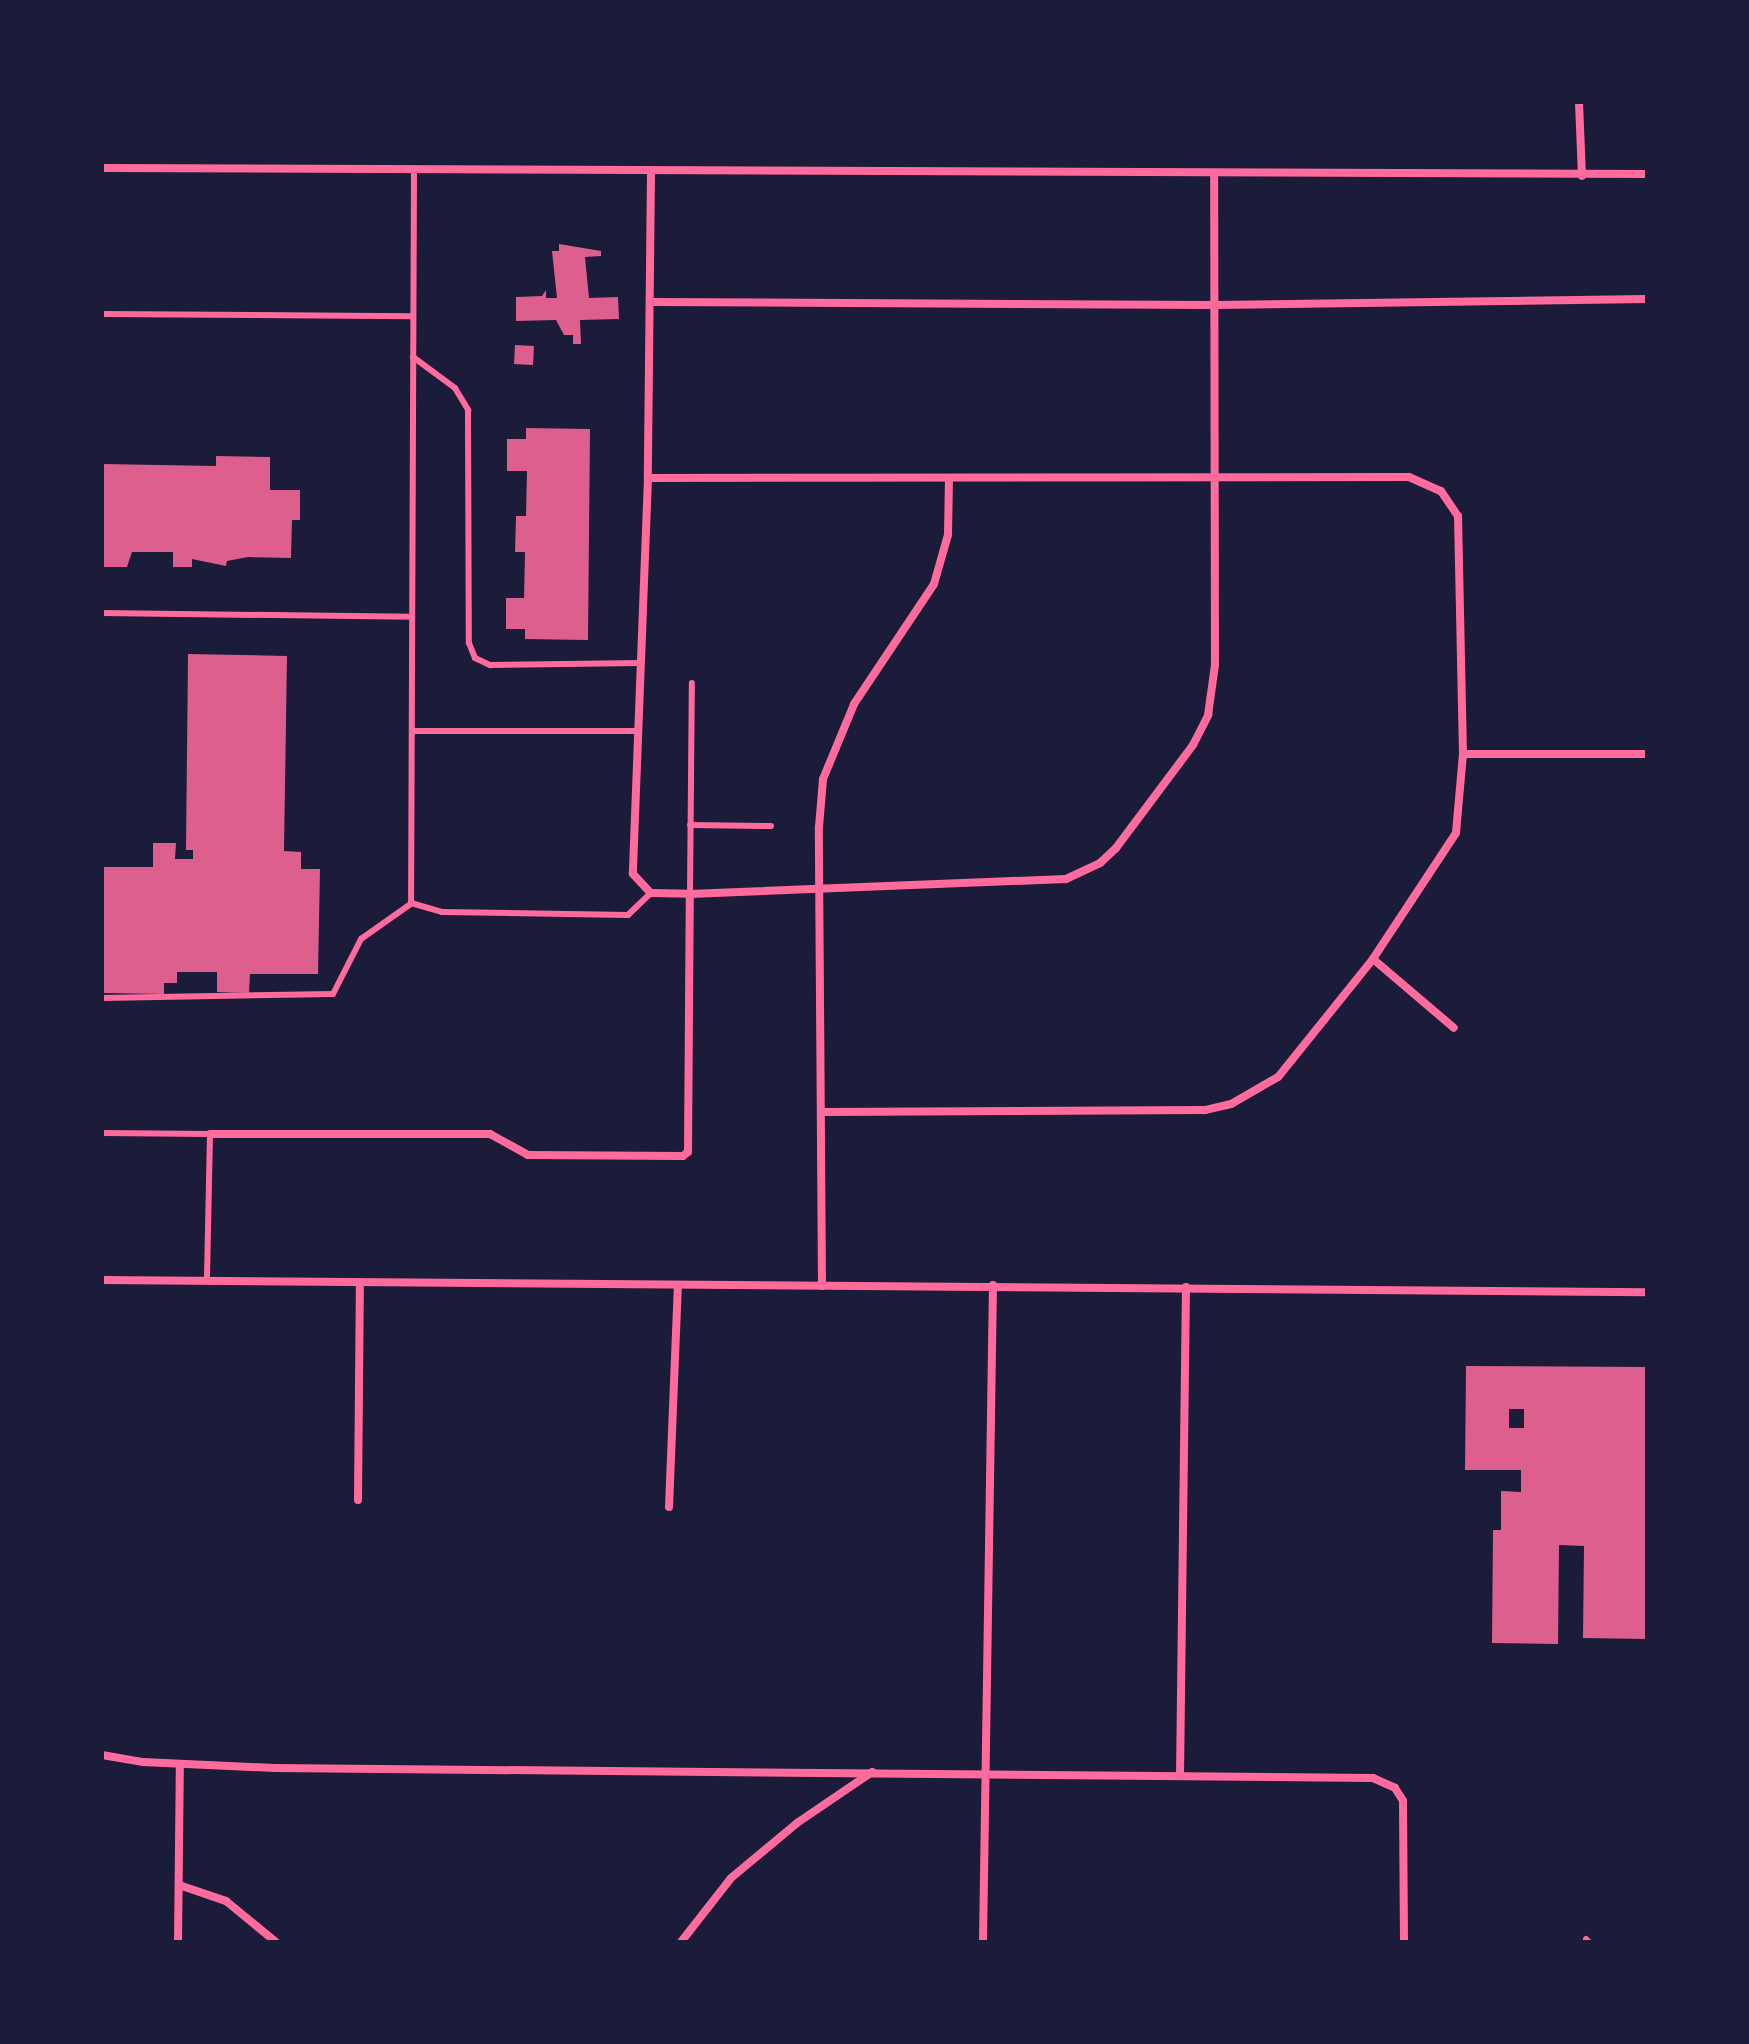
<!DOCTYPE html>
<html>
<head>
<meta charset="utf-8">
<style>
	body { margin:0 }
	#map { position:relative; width:1749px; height:2044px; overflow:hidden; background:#1b1b3a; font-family:"Source Serif 4",serif }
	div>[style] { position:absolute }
	.building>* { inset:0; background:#dd5f8e; transform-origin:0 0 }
	.service>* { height:6px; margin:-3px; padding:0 3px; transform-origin:3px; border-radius:3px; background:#ff6b9d }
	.minor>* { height:8px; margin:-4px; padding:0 4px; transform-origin:4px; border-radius:4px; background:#ff6b9d }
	span { translate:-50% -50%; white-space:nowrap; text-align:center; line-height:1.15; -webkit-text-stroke:7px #1b1b3a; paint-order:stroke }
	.frame { position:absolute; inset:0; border:104px solid #1b1b3a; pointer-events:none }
</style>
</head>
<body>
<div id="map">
	<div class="building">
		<div style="clip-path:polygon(559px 244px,601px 251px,601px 256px,585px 257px,589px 298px,618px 297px,619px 319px,580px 320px,581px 344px,573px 344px,573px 335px,564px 335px,556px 320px,516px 321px,516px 297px,542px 296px,546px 290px,546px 298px,557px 298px,552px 251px,559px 251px)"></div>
		<div style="left:515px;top:345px;width:19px;height:19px;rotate:3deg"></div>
		<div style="clip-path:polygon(526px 428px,590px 429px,588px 640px,525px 639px,525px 629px,506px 629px,506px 598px,524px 598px,525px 552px,515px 552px,516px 516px,526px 516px,527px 471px,507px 471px,507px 439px,526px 439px)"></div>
		<div style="clip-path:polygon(216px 456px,270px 457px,270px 490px,300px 490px,300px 520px,292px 520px,291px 558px,248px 557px,227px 561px,226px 566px,192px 559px,192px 567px,173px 567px,173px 552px,132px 552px,127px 567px,102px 567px,102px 464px,216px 466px)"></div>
		<div style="clip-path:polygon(188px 654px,287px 656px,284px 851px,301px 852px,301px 869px,320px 869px,318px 974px,250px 974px,249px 993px,217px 992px,217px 972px,177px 972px,177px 983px,164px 983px,164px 994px,102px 993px,102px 867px,153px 867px,153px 843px,176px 843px,175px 859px,193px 859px,193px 850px,186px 850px)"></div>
		<div style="clip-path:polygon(evenodd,1466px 1366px,1647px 1367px,1647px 1639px,1583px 1638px,1584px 1546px,1559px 1545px,1558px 1644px,1492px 1643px,1493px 1530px,1501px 1530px,1501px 1491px,1521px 1492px,1521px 1470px,1465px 1470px,1466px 1366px,1509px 1409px,1524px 1409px,1524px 1428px,1509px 1428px,1509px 1409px)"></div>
	</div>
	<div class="service">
		<div style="left:414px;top:170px;width:733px;rotate:90.23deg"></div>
		<div style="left:411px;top:903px;width:32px;rotate:16deg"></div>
		<div style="left:442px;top:912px;width:186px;rotate:0.9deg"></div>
		<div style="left:628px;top:915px;width:32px;rotate:-44deg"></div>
		<div style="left:102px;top:314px;width:311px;rotate:0.4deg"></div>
		<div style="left:413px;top:357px;width:52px;rotate:36.4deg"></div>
		<div style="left:455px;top:388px;width:26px;rotate:59deg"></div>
		<div style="left:468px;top:410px;width:233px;rotate:89.8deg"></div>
		<div style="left:469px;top:643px;width:16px;rotate:68deg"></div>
		<div style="left:475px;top:658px;width:17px;rotate:25deg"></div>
		<div style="left:490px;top:665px;width:150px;rotate:-0.8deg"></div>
		<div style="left:102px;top:613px;width:310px;rotate:0.7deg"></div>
		<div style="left:412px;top:731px;width:226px"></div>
		<div style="left:690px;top:825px;width:81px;rotate:0.7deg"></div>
		<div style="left:690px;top:894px;width:211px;rotate:-89.5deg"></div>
		<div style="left:102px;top:998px;width:231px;rotate:-1deg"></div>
		<div style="left:333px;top:994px;width:62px;rotate:-63deg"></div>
		<div style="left:361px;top:939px;width:62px;rotate:-35.2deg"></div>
		<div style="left:102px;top:1133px;width:108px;rotate:0.5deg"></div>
		<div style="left:210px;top:1134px;width:146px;rotate:91.2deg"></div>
		<div style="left:1586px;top:1939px;width:4px;rotate:45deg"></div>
	</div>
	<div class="minor">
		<div style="left:1579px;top:102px;width:74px;rotate:87.7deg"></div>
		<div style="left:102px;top:168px;width:1545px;rotate:0.22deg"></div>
		<div style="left:651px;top:171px;width:307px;rotate:90.6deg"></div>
		<div style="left:648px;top:478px;width:396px;rotate:92.2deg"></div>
		<div style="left:633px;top:874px;width:26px;rotate:47deg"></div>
		<div style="left:651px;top:893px;width:39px;rotate:1deg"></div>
		<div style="left:690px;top:894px;width:376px;rotate:-2.3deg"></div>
		<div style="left:1066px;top:879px;width:38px;rotate:-25deg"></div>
		<div style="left:1100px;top:863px;width:22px;rotate:-43deg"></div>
		<div style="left:1116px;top:848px;width:129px;rotate:-53.2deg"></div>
		<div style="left:1193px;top:745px;width:34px;rotate:-63deg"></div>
		<div style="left:1208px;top:715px;width:50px;rotate:-82deg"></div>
		<div style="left:1215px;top:665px;width:490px;rotate:-90.1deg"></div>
		<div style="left:650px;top:302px;width:563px;rotate:0.31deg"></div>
		<div style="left:1213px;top:305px;width:434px;rotate:-0.8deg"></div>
		<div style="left:648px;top:478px;width:761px;rotate:-0.08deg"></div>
		<div style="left:1409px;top:477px;width:35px;rotate:24deg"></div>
		<div style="left:1441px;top:491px;width:30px;rotate:56deg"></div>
		<div style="left:1458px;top:516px;width:238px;rotate:88.8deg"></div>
		<div style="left:1463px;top:754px;width:79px;rotate:95.1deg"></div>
		<div style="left:1456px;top:833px;width:151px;rotate:123.4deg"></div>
		<div style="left:1373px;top:959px;width:151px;rotate:128.8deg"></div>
		<div style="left:1278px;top:1077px;width:54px;rotate:150.1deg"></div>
		<div style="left:1231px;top:1104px;width:27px;rotate:167deg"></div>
		<div style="left:1205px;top:1110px;width:380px;rotate:179.7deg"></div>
		<div style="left:1463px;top:754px;width:184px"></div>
		<div style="left:1373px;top:959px;width:106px;rotate:40.4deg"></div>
		<div style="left:210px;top:1134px;width:280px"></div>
		<div style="left:490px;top:1134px;width:43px;rotate:28.9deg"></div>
		<div style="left:528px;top:1155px;width:155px;rotate:0.4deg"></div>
		<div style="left:683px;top:1156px;width:6px;rotate:-39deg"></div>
		<div style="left:688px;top:1152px;width:258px;rotate:-89.6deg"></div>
		<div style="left:102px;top:1280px;width:1545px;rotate:0.45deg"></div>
		<div style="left:822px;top:1286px;width:459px;rotate:-90.4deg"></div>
		<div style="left:819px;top:827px;width:48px;rotate:-85.2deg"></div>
		<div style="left:823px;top:779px;width:81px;rotate:-67.5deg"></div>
		<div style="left:854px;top:704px;width:144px;rotate:-56.3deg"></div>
		<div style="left:934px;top:584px;width:51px;rotate:-74.1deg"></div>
		<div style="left:948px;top:535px;width:57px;rotate:-89deg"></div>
		<div style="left:358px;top:1500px;width:218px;rotate:-89.5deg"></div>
		<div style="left:669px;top:1507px;width:222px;rotate:-87.7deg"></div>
		<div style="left:102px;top:1755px;width:42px;rotate:9.7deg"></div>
		<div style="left:143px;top:1762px;width:132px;rotate:2.6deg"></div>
		<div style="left:275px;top:1768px;width:1098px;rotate:0.52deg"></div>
		<div style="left:1373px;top:1778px;width:24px;rotate:24deg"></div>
		<div style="left:1395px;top:1788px;width:15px;rotate:58deg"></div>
		<div style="left:1403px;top:1801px;width:141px;rotate:89.6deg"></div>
		<div style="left:1180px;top:1776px;width:489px;rotate:-89.3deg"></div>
		<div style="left:179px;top:1885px;width:50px;rotate:18.8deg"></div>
		<div style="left:226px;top:1901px;width:65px;rotate:39.4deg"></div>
		<div style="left:178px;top:1942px;width:177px;rotate:-89.4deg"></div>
		<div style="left:681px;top:1942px;width:81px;rotate:-52deg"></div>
		<div style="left:731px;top:1878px;width:86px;rotate:-39.8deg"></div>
		<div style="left:797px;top:1823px;width:91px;rotate:-34.2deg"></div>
		<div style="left:983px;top:1942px;width:657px;rotate:-89.13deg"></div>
	</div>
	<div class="frame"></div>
</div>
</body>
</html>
